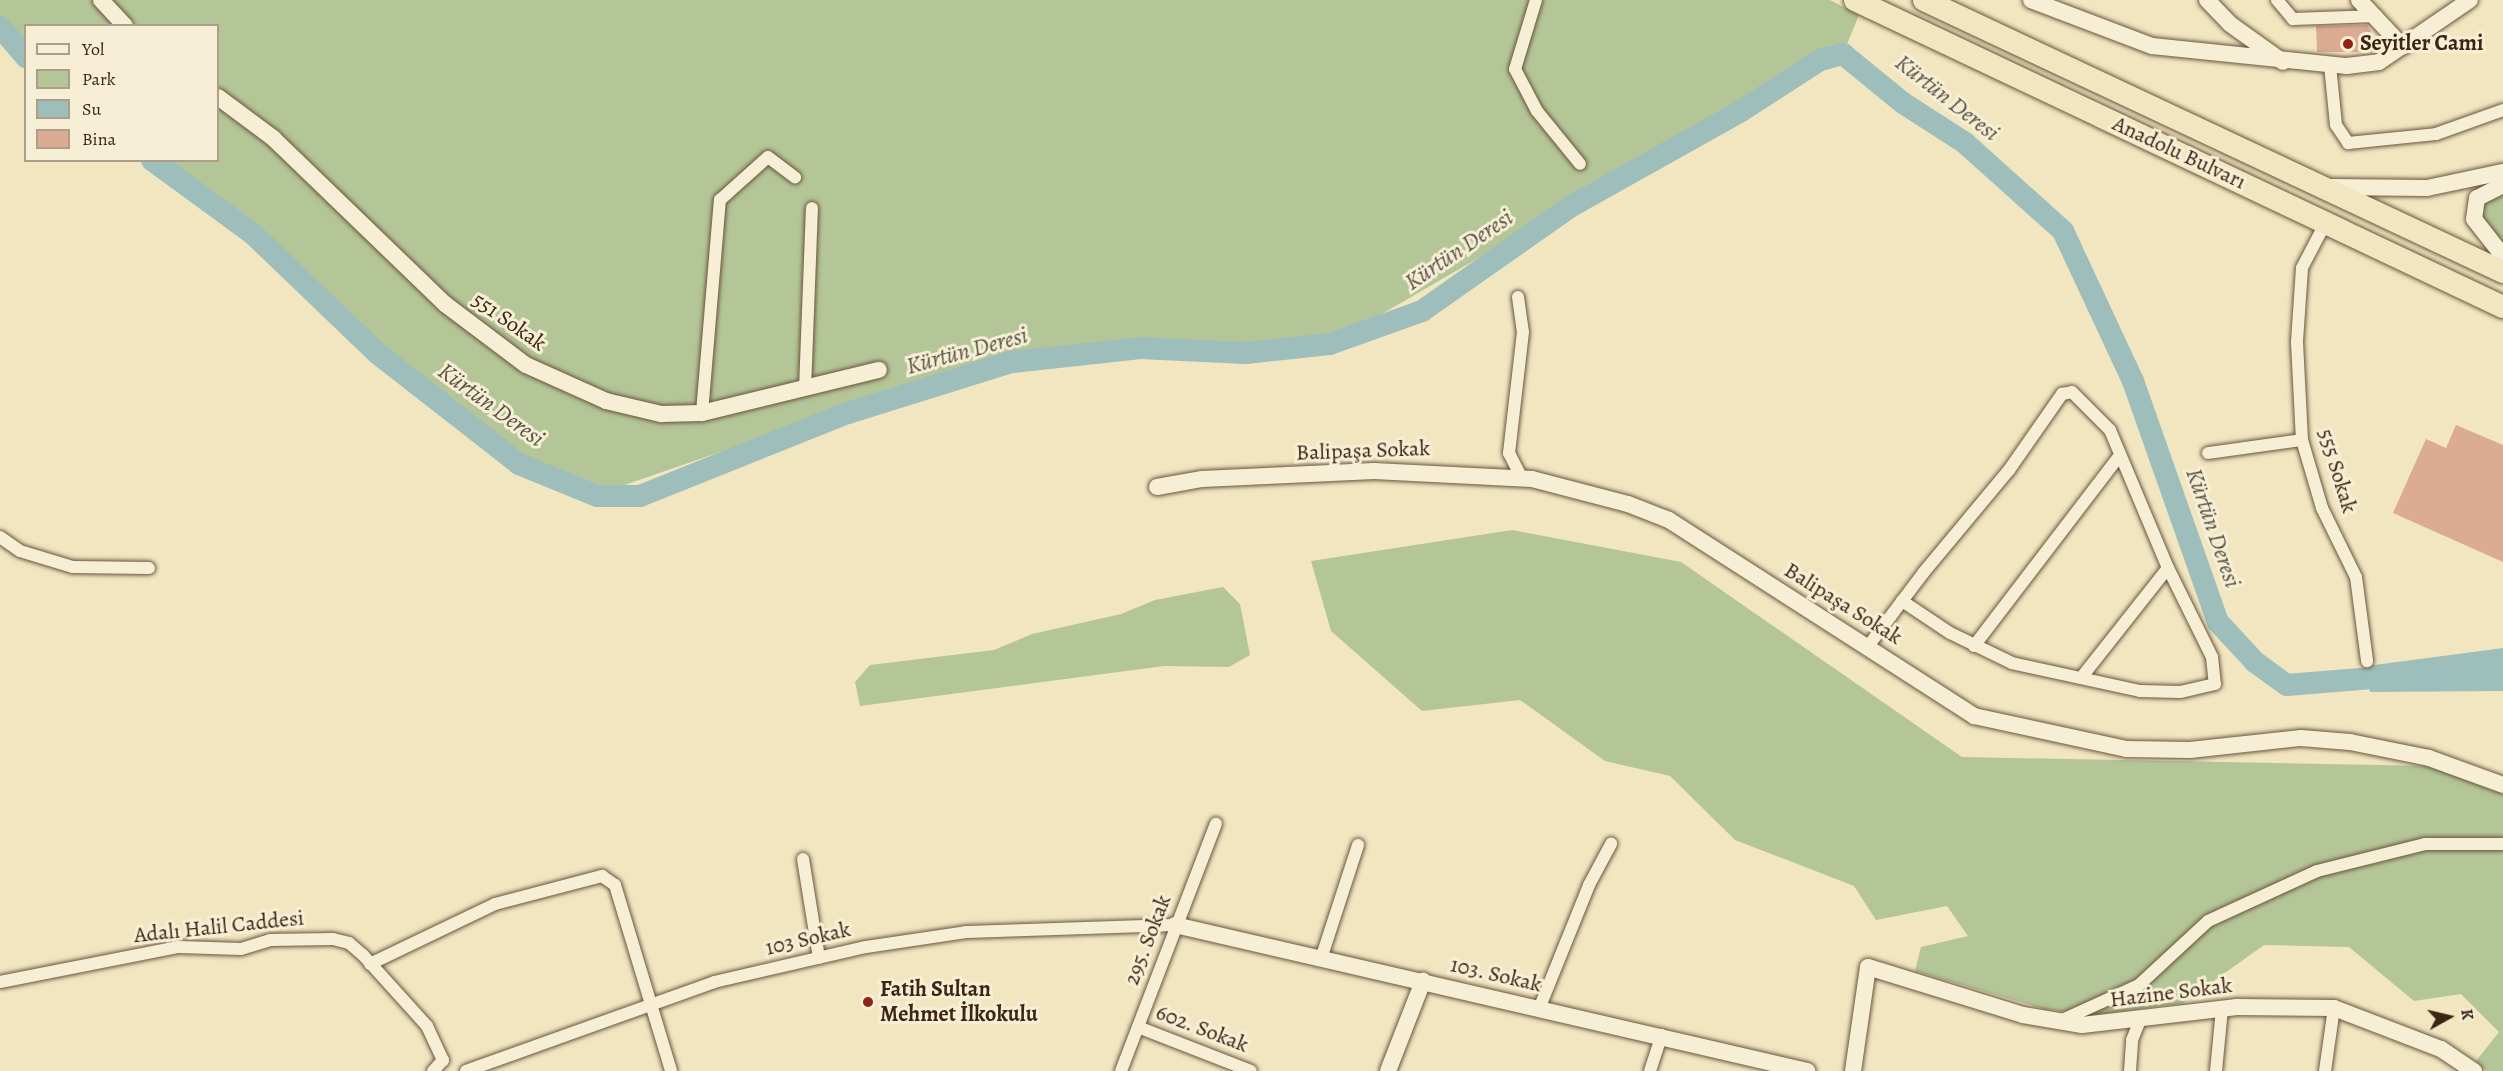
<!DOCTYPE html>
<html>
<head>
<meta charset="utf-8">
<style>
	body { margin:0 }
	#map { position:relative; width:2503px; height:1071px; overflow:hidden; background:#f1e6c0; font-family:Alegreya,serif }
	div>[style] { position:absolute }
	.green>* { inset:0; background:#b4c697 }
	.water>* { inset:0; background:#9dbeba }
	.river>* { height:22px; margin:-11px; padding:0 11px; transform-origin:11px; border-radius:11px; background:#9dbeba }
	.building>* { inset:0; background:#dcab93 }
	.roads { filter:drop-shadow(0 0 2px #6a553f) drop-shadow(0 0 2px #6a553f) }
	.street>* { height:12px; margin:-6px; padding:0 6px; transform-origin:6px; border-radius:6px; background:#f6efd6 }
	.secondary>* { height:16px; margin:-8px; padding:0 8px; transform-origin:8px; border-radius:8px; background:#f6efd6 }
	.highway>* { height:22px; margin:-11px; padding:0 11px; transform-origin:11px; border-radius:11px; background:#f1e6c0 }
	.dots>* { width:16px; height:16px; translate:-50% -50%; box-sizing:border-box; border:3px solid #f6efd6; border-radius:50% }
	span { translate:-50% -50%; white-space:nowrap; text-align:center; line-height:1.15; -webkit-text-stroke:6px #f6efd6; paint-order:stroke }
	.poi-label { font-size:22px; color:#3d2514; font-weight:700 }
	.left { translate:0 -50%; text-align:left }
	.street-label { font-size:22px; color:#3d2514 }
	.water-label { font-size:24px; color:#5a5346; font-style:italic }
	.legend { position:absolute; left:24px; top:24px; width:195px; height:138px; box-sizing:border-box; background:#f6efd6; border:2px solid #ac9e88; margin:0; padding:8px 10px; list-style:none; font-size:18px; color:#3d2514 }
	.legend li { display:flex; align-items:center; gap:12px; height:30px }
	.legend b { width:30px; border:2px solid #ac9e88 }
	.north { position:absolute; left:2419px; top:987px; width:60px; height:60px; -webkit-text-stroke:4px #f6efd6; paint-order:stroke; rotate:82deg; font-size:16px; font-weight:700; line-height:24px; text-align:center; color:#3d2514 }
	.north::after { content:''; display:block; margin:auto; width:21px; height:27px; background:#3d2514; clip-path:polygon(50% 0,100% 100%,50% 72%,0 100%) }
</style>
</head>
<body>
<div id="map">
	<div class="green">
		<div style="clip-path:polygon(0 0,1830px 0,1859px 15px,1843px 54px,1820px 60px,1330px 344px,1140px 348px,1012px 362px,910px 387px,604px 492px,519px 464px,253px 234px,152px 161px,218px 160px,218px 26px,26px 26px,25px 57px,0 27px)"></div>
		<div style="clip-path:polygon(2503px 185px,2503px 249px,2474px 219px,2487px 192px)"></div>
		<div style="clip-path:polygon(1512px 530px,1681px 562px,1962px 757px,2432px 766px,2503px 793px,2503px 1071px,2486px 1071px,2476px 1061px,2499px 1032px,2461px 994px,2414px 1001px,2349px 947px,2264px 945px,2183px 1003px,2095px 1015px,2044px 1009px,1915px 971px,1921px 947px,1968px 936px,1947px 906px,1876px 920px,1854px 886px,1735px 840px,1670px 776px,1605px 761px,1520px 700px,1422px 711px,1331px 631px,1311px 561px)"></div>
		<div style="clip-path:polygon(1223px 587px,1240px 604px,1250px 655px,1229px 667px,1164px 666px,860px 706px,855px 682px,870px 665px,994px 650px,1032px 634px,1121px 614px,1155px 600px)"></div>
	</div>
	<div class="water">
		<div style="clip-path:polygon(2503px 648px,2503px 691px,2370px 692px,2367px 666px)"></div>
	</div>
	<div class="river">
		<div style="left:0;top:27px;width:40px;rotate:49deg"></div>
		<div style="left:152px;top:160px;width:125px;rotate:36.2deg"></div>
		<div style="left:253px;top:234px;width:172px;rotate:43.8deg"></div>
		<div style="left:377px;top:353px;width:180px;rotate:38deg"></div>
		<div style="left:519px;top:464px;width:84px;rotate:22.3deg"></div>
		<div style="left:597px;top:496px;width:43px"></div>
		<div style="left:640px;top:496px;width:224px;rotate:-21.8deg"></div>
		<div style="left:848px;top:413px;width:172px;rotate:-17.3deg"></div>
		<div style="left:1012px;top:362px;width:129px;rotate:-6.2deg"></div>
		<div style="left:1140px;top:348px;width:106px;rotate:2.7deg"></div>
		<div style="left:1246px;top:353px;width:84px;rotate:-6.1deg"></div>
		<div style="left:1330px;top:344px;width:98px;rotate:-19.7deg"></div>
		<div style="left:1422px;top:311px;width:181px;rotate:-35.1deg"></div>
		<div style="left:1570px;top:207px;width:196px;rotate:-29.3deg"></div>
		<div style="left:1741px;top:111px;width:94px;rotate:-32.8deg"></div>
		<div style="left:1820px;top:60px;width:24px;rotate:-15deg"></div>
		<div style="left:1843px;top:54px;width:77px;rotate:39.2deg"></div>
		<div style="left:1903px;top:103px;width:74px;rotate:32.8deg"></div>
		<div style="left:1965px;top:143px;width:132px;rotate:41.9deg"></div>
		<div style="left:2063px;top:231px;width:166px;rotate:65deg"></div>
		<div style="left:2133px;top:381px;width:256px;rotate:70.6deg"></div>
		<div style="left:2218px;top:622px;width:54px;rotate:47.2deg"></div>
		<div style="left:2255px;top:662px;width:39px;rotate:36deg"></div>
		<div style="left:2287px;top:685px;width:110px;rotate:-4.7deg"></div>
	</div>
	<div class="building">
		<div style="clip-path:polygon(2367px 25px,2381px 48px,2375px 52px,2317px 52px,2316px 26px)"></div>
		<div style="clip-path:polygon(2456px 425px,2503px 445px,2503px 562px,2393px 513px,2426px 439px,2446px 448px)"></div>
	</div>
	<div class="roads">
		<div class="street">
			<div style="left:1536px;top:0;width:72px;rotate:106.9deg"></div>
			<div style="left:1515px;top:69px;width:47px;rotate:62.4deg"></div>
			<div style="left:1537px;top:111px;width:68px;rotate:50.9deg"></div>
			<div style="left:2277px;top:0;width:25px;rotate:50deg"></div>
			<div style="left:2293px;top:19px;width:84px;rotate:-2deg"></div>
			<div style="left:2330px;top:65px;width:60px;rotate:84.3deg"></div>
			<div style="left:2336px;top:125px;width:22px;rotate:56deg"></div>
			<div style="left:2348px;top:143px;width:88px;rotate:-5.8deg"></div>
			<div style="left:2436px;top:134px;width:71px;rotate:-19.7deg"></div>
			<div style="left:2326px;top:222px;width:52px;rotate:117.6deg"></div>
			<div style="left:2302px;top:268px;width:74px;rotate:93.9deg"></div>
			<div style="left:2297px;top:342px;width:98px;rotate:87.1deg"></div>
			<div style="left:2302px;top:440px;width:71px;rotate:73.6deg"></div>
			<div style="left:2322px;top:508px;width:77px;rotate:63.8deg"></div>
			<div style="left:2356px;top:577px;width:85px;rotate:82.5deg"></div>
			<div style="left:1518px;top:297px;width:35px;rotate:82deg"></div>
			<div style="left:1523px;top:332px;width:122px;rotate:96.6deg"></div>
			<div style="left:1509px;top:453px;width:28px;rotate:63deg"></div>
			<div style="left:805px;top:389px;width:181px;rotate:-87.8deg"></div>
			<div style="left:702px;top:413px;width:214px;rotate:-85.2deg"></div>
			<div style="left:720px;top:200px;width:64px;rotate:-41.9deg"></div>
			<div style="left:768px;top:157px;width:34px;rotate:37deg"></div>
			<div style="left:2208px;top:453px;width:95px;rotate:-7.9deg"></div>
			<div style="left:0;top:537px;width:24px;rotate:35deg"></div>
			<div style="left:20px;top:551px;width:55px;rotate:16.8deg"></div>
			<div style="left:73px;top:567px;width:76px;rotate:0.8deg"></div>
			<div style="left:1869px;top:645px;width:40px;rotate:-53deg"></div>
			<div style="left:1893px;top:613px;width:51px;rotate:-52.9deg"></div>
			<div style="left:1924px;top:572px;width:133px;rotate:-50.2deg"></div>
			<div style="left:2009px;top:470px;width:93px;rotate:-55.1deg"></div>
			<div style="left:2062px;top:394px;width:10px;rotate:-11deg"></div>
			<div style="left:2072px;top:392px;width:54px;rotate:45deg"></div>
			<div style="left:2110px;top:430px;width:150px;rotate:67.2deg"></div>
			<div style="left:2168px;top:568px;width:99px;rotate:63.7deg"></div>
			<div style="left:2212px;top:657px;width:27px;rotate:84deg"></div>
			<div style="left:2215px;top:684px;width:36px;rotate:167deg"></div>
			<div style="left:2180px;top:692px;width:40px;rotate:-178.6deg"></div>
			<div style="left:2140px;top:691px;width:131px;rotate:-167.7deg"></div>
			<div style="left:2012px;top:663px;width:69px;rotate:-154.2deg"></div>
			<div style="left:1950px;top:633px;width:58px;rotate:-146.3deg"></div>
			<div style="left:1974px;top:646px;width:240px;rotate:-52.6deg"></div>
			<div style="left:2081px;top:678px;width:140px;rotate:-51.7deg"></div>
			<div style="left:803px;top:859px;width:100px;rotate:80.8deg"></div>
			<div style="left:1321px;top:959px;width:120px;rotate:-72deg"></div>
			<div style="left:370px;top:964px;width:139px;rotate:-25.6deg"></div>
			<div style="left:495px;top:904px;width:111px;rotate:-14.7deg"></div>
			<div style="left:602px;top:876px;width:16px;rotate:35deg"></div>
			<div style="left:615px;top:885px;width:194px;rotate:73.2deg"></div>
			<div style="left:0;top:982px;width:182px;rotate:-11.1deg"></div>
			<div style="left:179px;top:947px;width:62px;rotate:1.8deg"></div>
			<div style="left:241px;top:949px;width:30px;rotate:-17deg"></div>
			<div style="left:270px;top:940px;width:63px;rotate:-0.9deg"></div>
			<div style="left:333px;top:939px;width:16px;rotate:14deg"></div>
			<div style="left:349px;top:943px;width:18px;rotate:41deg"></div>
			<div style="left:363px;top:955px;width:96px;rotate:48deg"></div>
			<div style="left:427px;top:1026px;width:38px;rotate:65deg"></div>
			<div style="left:443px;top:1060px;width:15px;rotate:132deg"></div>
			<div style="left:1539px;top:1009px;width:134px;rotate:-68deg"></div>
			<div style="left:1589px;top:885px;width:47px;rotate:-61.8deg"></div>
			<div style="left:2060px;top:1021px;width:87px;rotate:-24.5deg"></div>
			<div style="left:2139px;top:985px;width:94px;rotate:-42.8deg"></div>
			<div style="left:2208px;top:921px;width:120px;rotate:-24.6deg"></div>
			<div style="left:2317px;top:871px;width:111px;rotate:-14deg"></div>
			<div style="left:2425px;top:844px;width:78px"></div>
			<div style="left:1138px;top:1027px;width:121px;rotate:21.3deg"></div>
			<div style="left:466px;top:1071px;width:263px;rotate:-19.7deg"></div>
			<div style="left:714px;top:982px;width:156px;rotate:-13deg"></div>
			<div style="left:866px;top:947px;width:101px;rotate:-8.5deg"></div>
			<div style="left:966px;top:932px;width:209px;rotate:-1.9deg"></div>
			<div style="left:1121px;top:1071px;width:265px;rotate:-69deg"></div>
			<div style="left:1650px;top:1071px;width:38px;rotate:-72deg"></div>
			<div style="left:2130px;top:1071px;width:31px;rotate:-86deg"></div>
			<div style="left:2132px;top:1040px;width:24px;rotate:-68deg"></div>
			<div style="left:2216px;top:1071px;width:62px;rotate:-84.5deg"></div>
			<div style="left:2325px;top:1071px;width:64px;rotate:-81.9deg"></div>
		</div>
		<div class="secondary">
			<div style="left:101px;top:0;width:35px;rotate:47deg"></div>
			<div style="left:2031px;top:0;width:129px;rotate:20.8deg"></div>
			<div style="left:2152px;top:46px;width:196px;rotate:5.9deg"></div>
			<div style="left:2347px;top:66px;width:32px;rotate:-7deg"></div>
			<div style="left:2379px;top:62px;width:110px;rotate:-34.3deg"></div>
			<div style="left:2207px;top:0;width:33px;rotate:46deg"></div>
			<div style="left:2230px;top:24px;width:65px;rotate:35.6deg"></div>
			<div style="left:2359px;top:0;width:64px;rotate:46.9deg"></div>
			<div style="left:218px;top:97px;width:69px;rotate:36.7deg"></div>
			<div style="left:273px;top:138px;width:239px;rotate:44deg"></div>
			<div style="left:445px;top:304px;width:101px;rotate:37deg"></div>
			<div style="left:526px;top:365px;width:88px;rotate:24.2deg"></div>
			<div style="left:606px;top:401px;width:57px;rotate:13.3deg"></div>
			<div style="left:661px;top:414px;width:41px;rotate:-1.4deg"></div>
			<div style="left:702px;top:413px;width:182px;rotate:-13.7deg"></div>
			<div style="left:2503px;top:185px;width:29px;rotate:153deg"></div>
			<div style="left:2477px;top:198px;width:21px;rotate:98deg"></div>
			<div style="left:2474px;top:219px;width:47px;rotate:51.9deg"></div>
			<div style="left:2329px;top:187px;width:98px;rotate:0.6deg"></div>
			<div style="left:2427px;top:188px;width:78px;rotate:-11.9deg"></div>
			<div style="left:1157px;top:487px;width:46px;rotate:-10.1deg"></div>
			<div style="left:1202px;top:479px;width:172px;rotate:-2.7deg"></div>
			<div style="left:1374px;top:471px;width:158px;rotate:2.9deg"></div>
			<div style="left:1532px;top:479px;width:99px;rotate:14.6deg"></div>
			<div style="left:1628px;top:504px;width:44px;rotate:21.3deg"></div>
			<div style="left:1669px;top:520px;width:363px;rotate:32.7deg"></div>
			<div style="left:1974px;top:716px;width:156px;rotate:12.2deg"></div>
			<div style="left:2126px;top:749px;width:64px;rotate:0.9deg"></div>
			<div style="left:2190px;top:750px;width:112px;rotate:-6.2deg"></div>
			<div style="left:2301px;top:738px;width:49px;rotate:4.7deg"></div>
			<div style="left:2350px;top:742px;width:81px;rotate:11.4deg"></div>
			<div style="left:2429px;top:758px;width:79px;rotate:20deg"></div>
			<div style="left:1175px;top:925px;width:649px;rotate:13.01deg"></div>
			<div style="left:1388px;top:1071px;width:97px;rotate:-68.7deg"></div>
			<div style="left:1853px;top:1071px;width:105px;rotate:-81.8deg"></div>
			<div style="left:1868px;top:967px;width:162px;rotate:17.2deg"></div>
			<div style="left:2023px;top:1015px;width:60px;rotate:9.6deg"></div>
			<div style="left:2082px;top:1025px;width:156px;rotate:-6.6deg"></div>
			<div style="left:2237px;top:1007px;width:97px;rotate:0.6deg"></div>
			<div style="left:2334px;top:1008px;width:115px;rotate:21deg"></div>
			<div style="left:2441px;top:1049px;width:40px;rotate:34deg"></div>
		</div>
		<div class="highway">
			<div style="left:1855px;top:0;width:717px;rotate:25.35deg"></div>
			<div style="left:1924px;top:0;width:640px;rotate:25.16deg"></div>
		</div>
	</div>
	<div class="dots">
		<div style="left:2348px;top:44px;background:#8f2418"></div>
		<div style="left:868px;top:1002px;background:#8f2418"></div>
	</div>
	<div class="poi-label">
		<span class="left" style="left:2360px;top:44px">Seyitler Cami</span>
		<span class="left" style="left:880px;top:1002px">Fatih Sultan<br>Mehmet İlkokulu</span>
	</div>
	<div class="street-label">
		<span style="left:2179px;top:153px;rotate:25deg">Anadolu Bulvarı</span>
		<span style="left:509px;top:322px;rotate:35deg">551 Sokak</span>
		<span style="left:1363px;top:451px;rotate:-2deg">Balipaşa Sokak</span>
		<span style="left:2337px;top:471px;rotate:73deg">555 Sokak</span>
		<span style="left:1843px;top:604px;rotate:32deg">Balipaşa Sokak</span>
		<span style="left:219px;top:927px;rotate:-6deg">Adalı Halil Caddesi</span>
		<span style="left:808px;top:939px;rotate:-13deg">103 Sokak</span>
		<span style="left:1148px;top:940px;rotate:-69deg">295. Sokak</span>
		<span style="left:1496px;top:975px;rotate:13deg">103. Sokak</span>
		<span style="left:2171px;top:993px;rotate:-7deg">Hazine Sokak</span>
		<span style="left:1202px;top:1029px;rotate:21deg">602. Sokak</span>
	</div>
	<div class="water-label">
		<span style="left:1947px;top:98px;rotate:38deg">Kürtün Deresi</span>
		<span style="left:1459px;top:250px;rotate:-34deg">Kürtün Deresi</span>
		<span style="left:967px;top:351px;rotate:-15deg">Kürtün Deresi</span>
		<span style="left:491px;top:405px;rotate:36deg">Kürtün Deresi</span>
		<span style="left:2213px;top:528px;rotate:71deg">Kürtün Deresi</span>
	</div>
	<ul class="legend">
	<li><b style="height:8px;background:#f6efd6"></b>Yol</li>
	<li><b style="height:16px;background:#b4c697"></b>Park</li>
	<li><b style="height:16px;background:#9dbeba"></b>Su</li>
	<li><b style="height:16px;background:#dcab93"></b>Bina</li>
	</ul>
	<div class="north">K</div>
</div>
</body>
</html>
